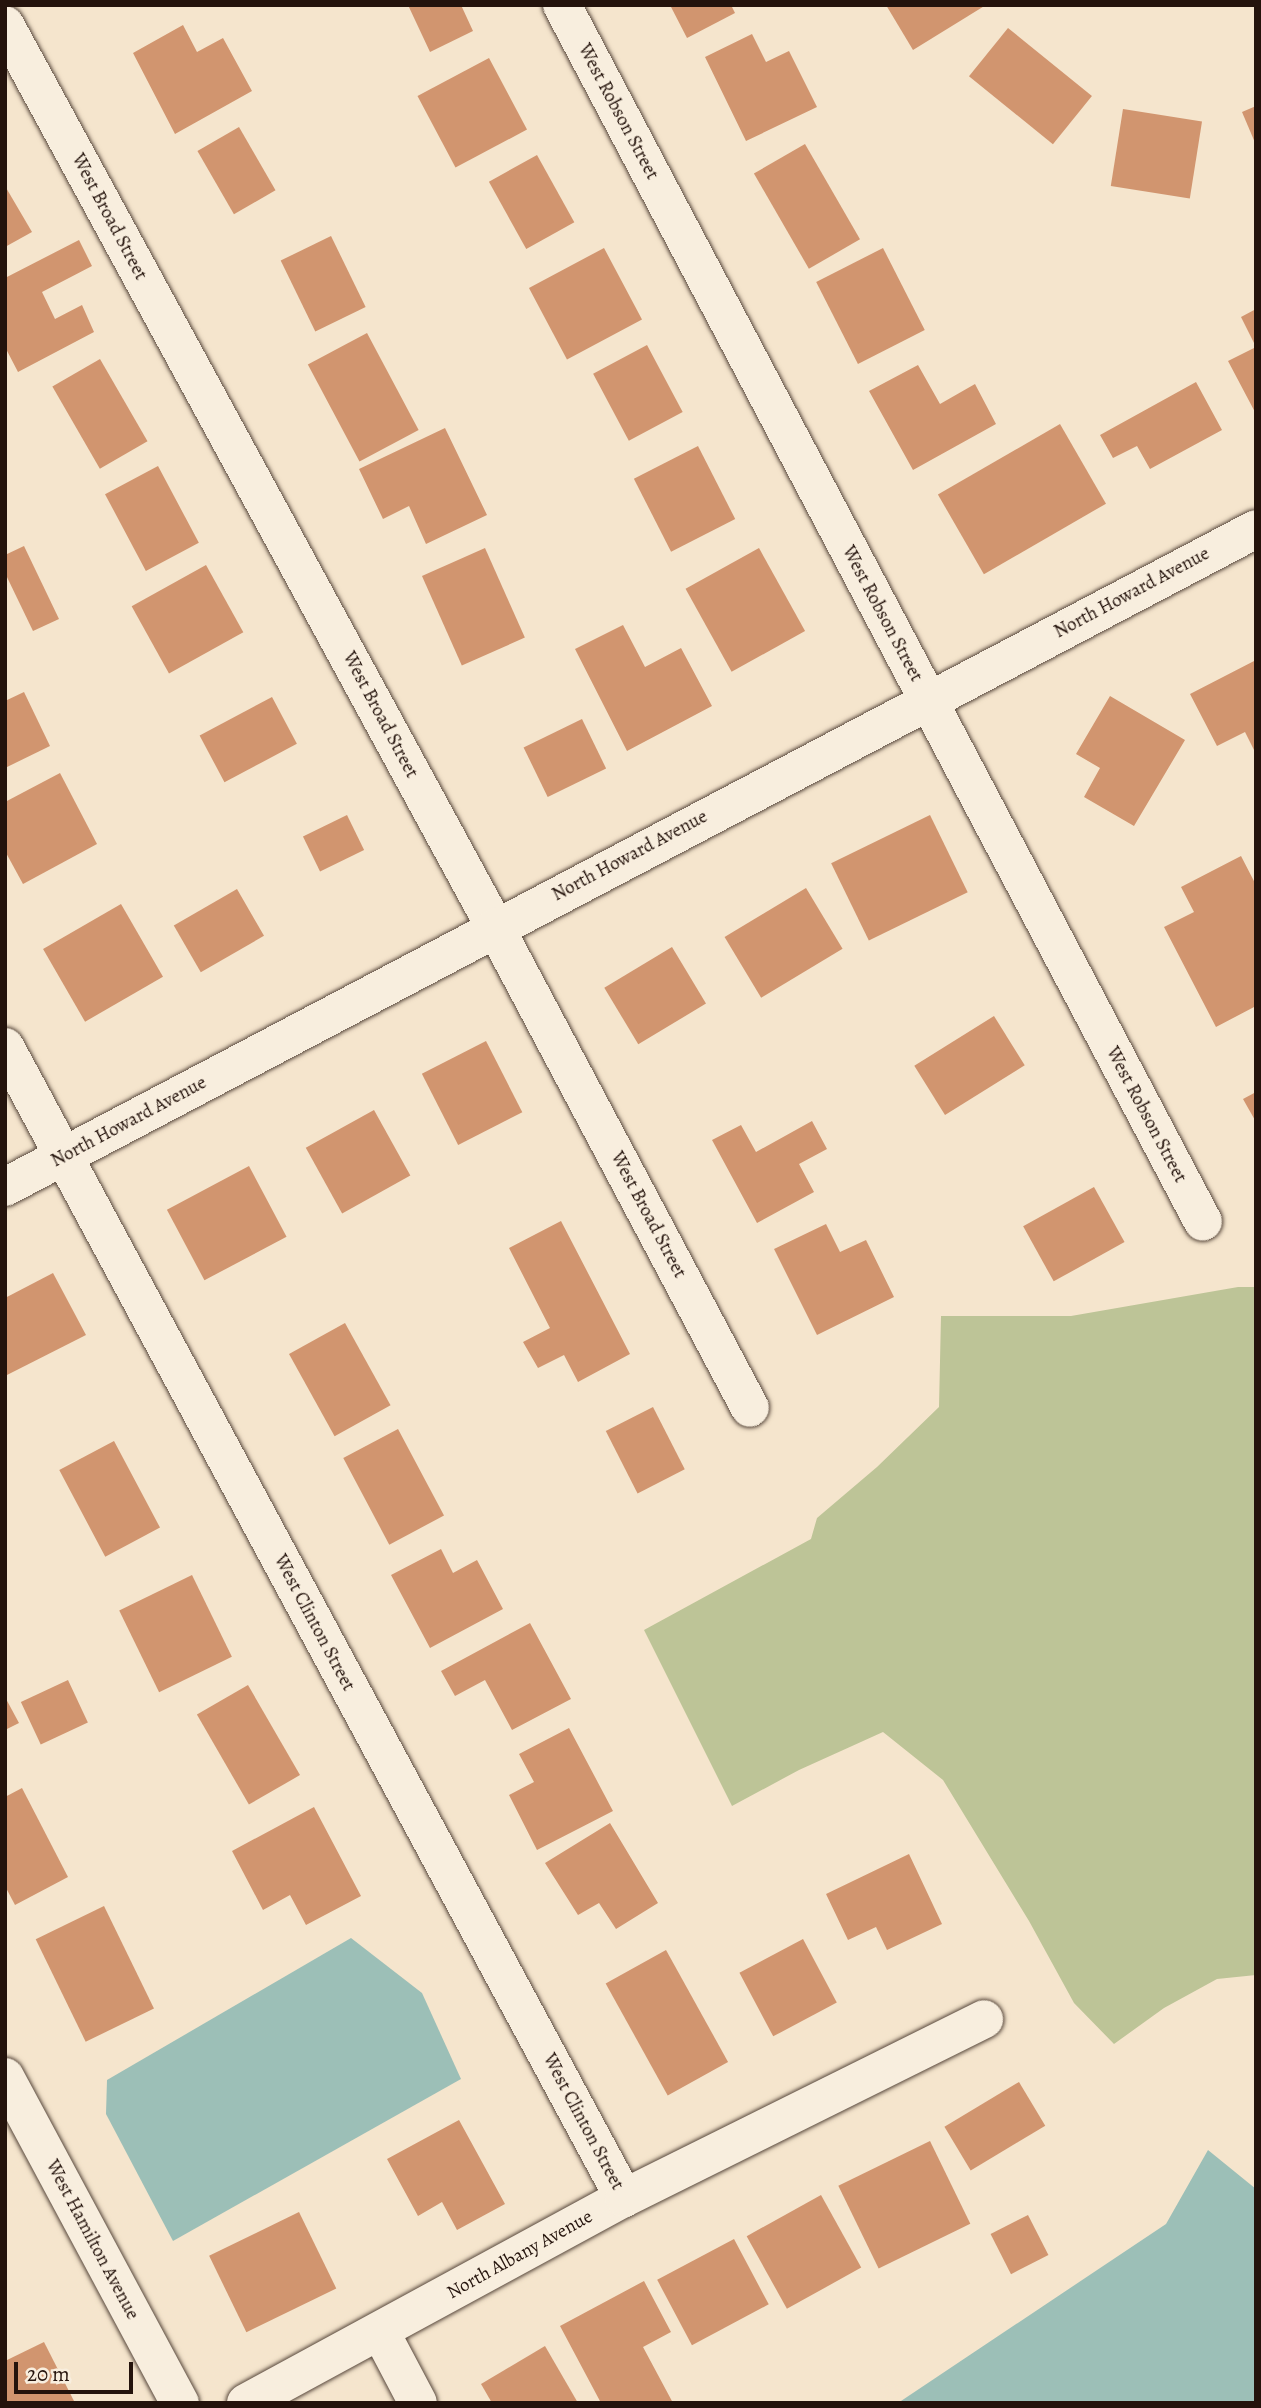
<!DOCTYPE html>
<html>
<head>
<meta charset="utf-8">
<style>
	body { margin:0 }
	#map { position:relative; width:1261px; height:2408px; overflow:hidden; background:#f5e5cd; font-family:Alegreya,serif }
	div>[style] { position:absolute }
	.green>* { inset:0; background:#bdc497 }
	.water>* { inset:0; background:#9cbfb7 }
	.building>* { inset:0; background:#d1956f; transform-origin:0 0 }
	.roads { filter:drop-shadow(0 0 2px #58483c) drop-shadow(0 0 2px #58483c) }
	.street>* { height:38px; margin:-19px; padding:0 19px; transform-origin:19px; border-radius:19px; background:#f8eede }
	span { translate:-50% -50%; white-space:nowrap; text-align:center; line-height:1.15; -webkit-text-stroke:5px #f8eede; paint-order:stroke }
	.street-label { font-size:19px; color:#24130c }
	.frame { position:absolute; inset:0; border:7px solid #24130c; pointer-events:none }
	.scale { position:absolute; left:14px; top:2362px; width:119px; height:32px; box-sizing:border-box; border:4px solid #24130c; border-top:0; padding-left:9px; font-size:21px; line-height:24px; white-space:nowrap; color:#24130c; -webkit-text-stroke:5px #f8eede; paint-order:stroke }
</style>
</head>
<body>
<div id="map">
	<div class="green">
		<div style="clip-path:polygon(1238px 1287px,1256px 1287px,1256px 1975px,1217px 1979px,1164px 2008px,1114px 2044px,1074px 2003px,1029px 1921px,943px 1780px,883px 1732px,799px 1770px,732px 1806px,644px 1630px,811px 1539px,817px 1518px,877px 1467px,939px 1407px,941px 1316px,1071px 1316px)"></div>
	</div>
	<div class="water">
		<div style="clip-path:polygon(351px 1938px,422px 1993px,461px 2079px,173px 2241px,106px 2114px,107px 2080px)"></div>
		<div style="clip-path:polygon(1208px 2150px,1256px 2189px,1256px 2403px,898px 2403px,1166px 2224px)"></div>
	</div>
	<div class="building">
		<div style="clip-path:polygon(408px 5px,461px 5px,473px 31px,430px 52px)"></div>
		<div style="clip-path:polygon(670px 5px,731px 5px,735px 13px,687px 38px)"></div>
		<div style="clip-path:polygon(886px 5px,986px 5px,913px 50px)"></div>
		<div style="clip-path:polygon(183px 25px,197px 52px,223px 38px,252px 91px,175px 134px,133px 53px)"></div>
		<div style="left:1008px;top:28px;width:108px;height:62px;rotate:39deg"></div>
		<div style="clip-path:polygon(752px 34px,766px 62px,789px 51px,817px 107px,746px 141px,705px 57px)"></div>
		<div style="left:489px;top:58px;width:81px;height:81px;rotate:62deg"></div>
		<div style="clip-path:polygon(1256px 106px,1256px 145px,1242px 112px)"></div>
		<div style="left:1123px;top:109px;width:80px;height:78px;rotate:9deg"></div>
		<div style="left:239px;top:127px;width:73px;height:48px;rotate:60deg"></div>
		<div style="left:805px;top:144px;width:110px;height:59px;rotate:60deg"></div>
		<div style="left:537px;top:155px;width:77px;height:55px;rotate:61deg"></div>
		<div style="clip-path:polygon(5px 186px,32px 232px,5px 247px)"></div>
		<div style="left:331px;top:236px;width:79px;height:56px;rotate:64deg"></div>
		<div style="clip-path:polygon(79px 240px,92px 266px,42px 292px,55px 319px,82px 305px,94px 332px,18px 372px,5px 347px,5px 278px)"></div>
		<div style="left:604px;top:248px;width:81px;height:85px;rotate:62deg"></div>
		<div style="left:883px;top:248px;width:92px;height:75px;rotate:63deg"></div>
		<div style="clip-path:polygon(1256px 309px,1256px 414px,1228px 361px,1256px 347px,1241px 317px)"></div>
		<div style="left:367px;top:333px;width:110px;height:67px;rotate:62deg"></div>
		<div style="left:647px;top:345px;width:76px;height:61px;rotate:62deg"></div>
		<div style="left:100px;top:359px;width:95px;height:55px;rotate:60deg"></div>
		<div style="clip-path:polygon(918px 365px,940px 404px,975px 384px,996px 424px,913px 470px,869px 391px)"></div>
		<div style="clip-path:polygon(1196px 382px,1222px 430px,1150px 469px,1137px 446px,1113px 458px,1100px 435px)"></div>
		<div style="left:1060px;top:424px;width:92px;height:141px;rotate:60deg"></div>
		<div style="clip-path:polygon(445px 428px,487px 515px,426px 544px,409px 506px,383px 519px,359px 469px)"></div>
		<div style="left:698px;top:446px;width:82px;height:72px;rotate:63deg"></div>
		<div style="left:158px;top:466px;width:87px;height:60px;rotate:62deg"></div>
		<div style="clip-path:polygon(24px 546px,59px 619px,33px 631px,5px 573px,5px 555px)"></div>
		<div style="left:485px;top:548px;width:98px;height:69px;rotate:66deg"></div>
		<div style="left:759px;top:548px;width:95px;height:84px;rotate:61deg"></div>
		<div style="left:206px;top:565px;width:77px;height:85px;rotate:61deg"></div>
		<div style="clip-path:polygon(623px 625px,645px 667px,681px 648px,712px 706px,627px 751px,575px 649px)"></div>
		<div style="clip-path:polygon(1256px 660px,1256px 754px,1245px 732px,1217px 746px,1190px 694px)"></div>
		<div style="clip-path:polygon(24px 692px,50px 746px,5px 768px,5px 701px)"></div>
		<div style="clip-path:polygon(1110px 696px,1185px 740px,1134px 826px,1084px 797px,1100px 768px,1076px 754px)"></div>
		<div style="left:272px;top:697px;width:53px;height:82px;rotate:62deg"></div>
		<div style="left:582px;top:719px;width:55px;height:65px;rotate:64deg"></div>
		<div style="clip-path:polygon(60px 773px,97px 844px,23px 884px,5px 851px,5px 802px)"></div>
		<div style="left:347px;top:815px;width:39px;height:49px;rotate:64deg"></div>
		<div style="left:930px;top:815px;width:86px;height:110px;rotate:64deg"></div>
		<div style="clip-path:polygon(1241px 856px,1256px 885px,1256px 1006px,1216px 1027px,1164px 927px,1194px 912px,1181px 887px)"></div>
		<div style="left:806px;top:888px;width:71px;height:95px;rotate:59deg"></div>
		<div style="left:237px;top:889px;width:54px;height:73px;rotate:60deg"></div>
		<div style="left:121px;top:904px;width:84px;height:90px;rotate:60deg"></div>
		<div style="left:672px;top:947px;width:66px;height:79px;rotate:59deg"></div>
		<div style="left:994px;top:1016px;width:58px;height:94px;rotate:58deg"></div>
		<div style="left:486px;top:1041px;width:80px;height:72px;rotate:63deg"></div>
		<div style="clip-path:polygon(1256px 1092px,1256px 1122px,1243px 1099px)"></div>
		<div style="left:374px;top:1110px;width:75px;height:78px;rotate:61deg"></div>
		<div style="clip-path:polygon(812px 1121px,827px 1149px,799px 1164px,814px 1192px,757px 1223px,712px 1140px,741px 1125px,756px 1152px)"></div>
		<div style="left:249px;top:1166px;width:80px;height:93px;rotate:62deg"></div>
		<div style="left:1094px;top:1187px;width:63px;height:81px;rotate:61deg"></div>
		<div style="clip-path:polygon(561px 1221px,630px 1354px,578px 1382px,564px 1355px,538px 1368px,523px 1342px,550px 1328px,509px 1248px)"></div>
		<div style="clip-path:polygon(826px 1224px,840px 1252px,866px 1240px,894px 1297px,817px 1335px,774px 1249px)"></div>
		<div style="clip-path:polygon(53px 1273px,86px 1335px,5px 1376px,5px 1298px)"></div>
		<div style="left:345px;top:1323px;width:94px;height:64px;rotate:61deg"></div>
		<div style="left:653px;top:1407px;width:70px;height:53px;rotate:63deg"></div>
		<div style="left:398px;top:1429px;width:98px;height:62px;rotate:62deg"></div>
		<div style="left:114px;top:1441px;width:98px;height:62px;rotate:62deg"></div>
		<div style="clip-path:polygon(441px 1549px,453px 1573px,477px 1560px,503px 1609px,430px 1648px,391px 1575px)"></div>
		<div style="left:192px;top:1575px;width:91px;height:81px;rotate:64deg"></div>
		<div style="clip-path:polygon(530px 1623px,571px 1699px,512px 1730px,485px 1680px,455px 1696px,441px 1671px)"></div>
		<div style="left:68px;top:1680px;width:47px;height:52px;rotate:65deg"></div>
		<div style="left:248px;top:1685px;width:104px;height:59px;rotate:60deg"></div>
		<div style="clip-path:polygon(5px 1697px,19px 1723px,5px 1730px)"></div>
		<div style="clip-path:polygon(569px 1728px,613px 1811px,537px 1850px,509px 1795px,534px 1782px,519px 1754px)"></div>
		<div style="clip-path:polygon(22px 1788px,68px 1877px,15px 1905px,5px 1886px,5px 1797px)"></div>
		<div style="clip-path:polygon(314px 1807px,361px 1896px,306px 1925px,290px 1895px,263px 1910px,232px 1851px)"></div>
		<div style="clip-path:polygon(610px 1823px,658px 1903px,616px 1929px,599px 1903px,578px 1915px,545px 1863px)"></div>
		<div style="clip-path:polygon(909px 1854px,942px 1924px,887px 1950px,876px 1927px,848px 1940px,826px 1894px)"></div>
		<div style="left:104px;top:1906px;width:114px;height:76px;rotate:64deg"></div>
		<div style="left:803px;top:1939px;width:72px;height:72px;rotate:62deg"></div>
		<div style="left:666px;top:1950px;width:128px;height:69px;rotate:61deg"></div>
		<div style="left:1019px;top:2082px;width:51px;height:87px;rotate:59deg"></div>
		<div style="clip-path:polygon(459px 2120px,505px 2204px,457px 2230px,442px 2202px,418px 2216px,387px 2159px)"></div>
		<div style="left:930px;top:2141px;width:92px;height:102px;rotate:64deg"></div>
		<div style="left:821px;top:2195px;width:83px;height:85px;rotate:61deg"></div>
		<div style="left:299px;top:2212px;width:85px;height:100px;rotate:64deg"></div>
		<div style="left:1028px;top:2215px;width:45px;height:42px;rotate:63deg"></div>
		<div style="left:734px;top:2239px;width:74px;height:87px;rotate:62deg"></div>
		<div style="clip-path:polygon(644px 2281px,671px 2332px,643px 2347px,673px 2403px,601px 2403px,560px 2326px)"></div>
		<div style="clip-path:polygon(44px 2342px,75px 2403px,5px 2403px,5px 2361px)"></div>
		<div style="clip-path:polygon(545px 2346px,578px 2403px,492px 2403px,481px 2384px)"></div>
	</div>
	<div class="roads">
		<div class="street">
			<div style="left:562px;top:5px;width:1375px;rotate:62.22deg"></div>
			<div style="left:5px;top:25px;width:1027px;rotate:61.49deg"></div>
			<div style="left:495px;top:927px;width:544px;rotate:62.07deg"></div>
			<div style="left:5px;top:1047px;width:1307px;rotate:61.73deg"></div>
			<div style="left:5px;top:1187px;width:1413px;rotate:-27.74deg"></div>
			<div style="left:5px;top:2077px;width:370px;rotate:61.8deg"></div>
			<div style="left:380px;top:2331px;width:81px;rotate:62.2deg"></div>
			<div style="left:246px;top:2403px;width:430px;rotate:-28.5deg"></div>
			<div style="left:624px;top:2198px;width:402px;rotate:-26.4deg"></div>
		</div>
	</div>
	<div class="street-label">
		<span style="left:618px;top:112px;rotate:62deg">West Robson Street</span>
		<span style="left:109px;top:217px;rotate:62deg">West Broad Street</span>
		<span style="left:1132px;top:593px;rotate:-28deg">North Howard Avenue</span>
		<span style="left:882px;top:614px;rotate:62deg">West Robson Street</span>
		<span style="left:380px;top:715px;rotate:62deg">West Broad Street</span>
		<span style="left:630px;top:856px;rotate:-28deg">North Howard Avenue</span>
		<span style="left:1146px;top:1115px;rotate:62deg">West Robson Street</span>
		<span style="left:129px;top:1122px;rotate:-28deg">North Howard Avenue</span>
		<span style="left:648px;top:1215px;rotate:62deg">West Broad Street</span>
		<span style="left:314px;top:1623px;rotate:62deg">West Clinton Street</span>
		<span style="left:583px;top:2122px;rotate:62deg">West Clinton Street</span>
		<span style="left:92px;top:2240px;rotate:62deg">West Hamilton Avenue</span>
		<span style="left:520px;top:2255px;rotate:-29deg">North Albany Avenue</span>
	</div>
	<div class="frame"></div>
	<div class="scale">20 m</div>
</div>
</body>
</html>
